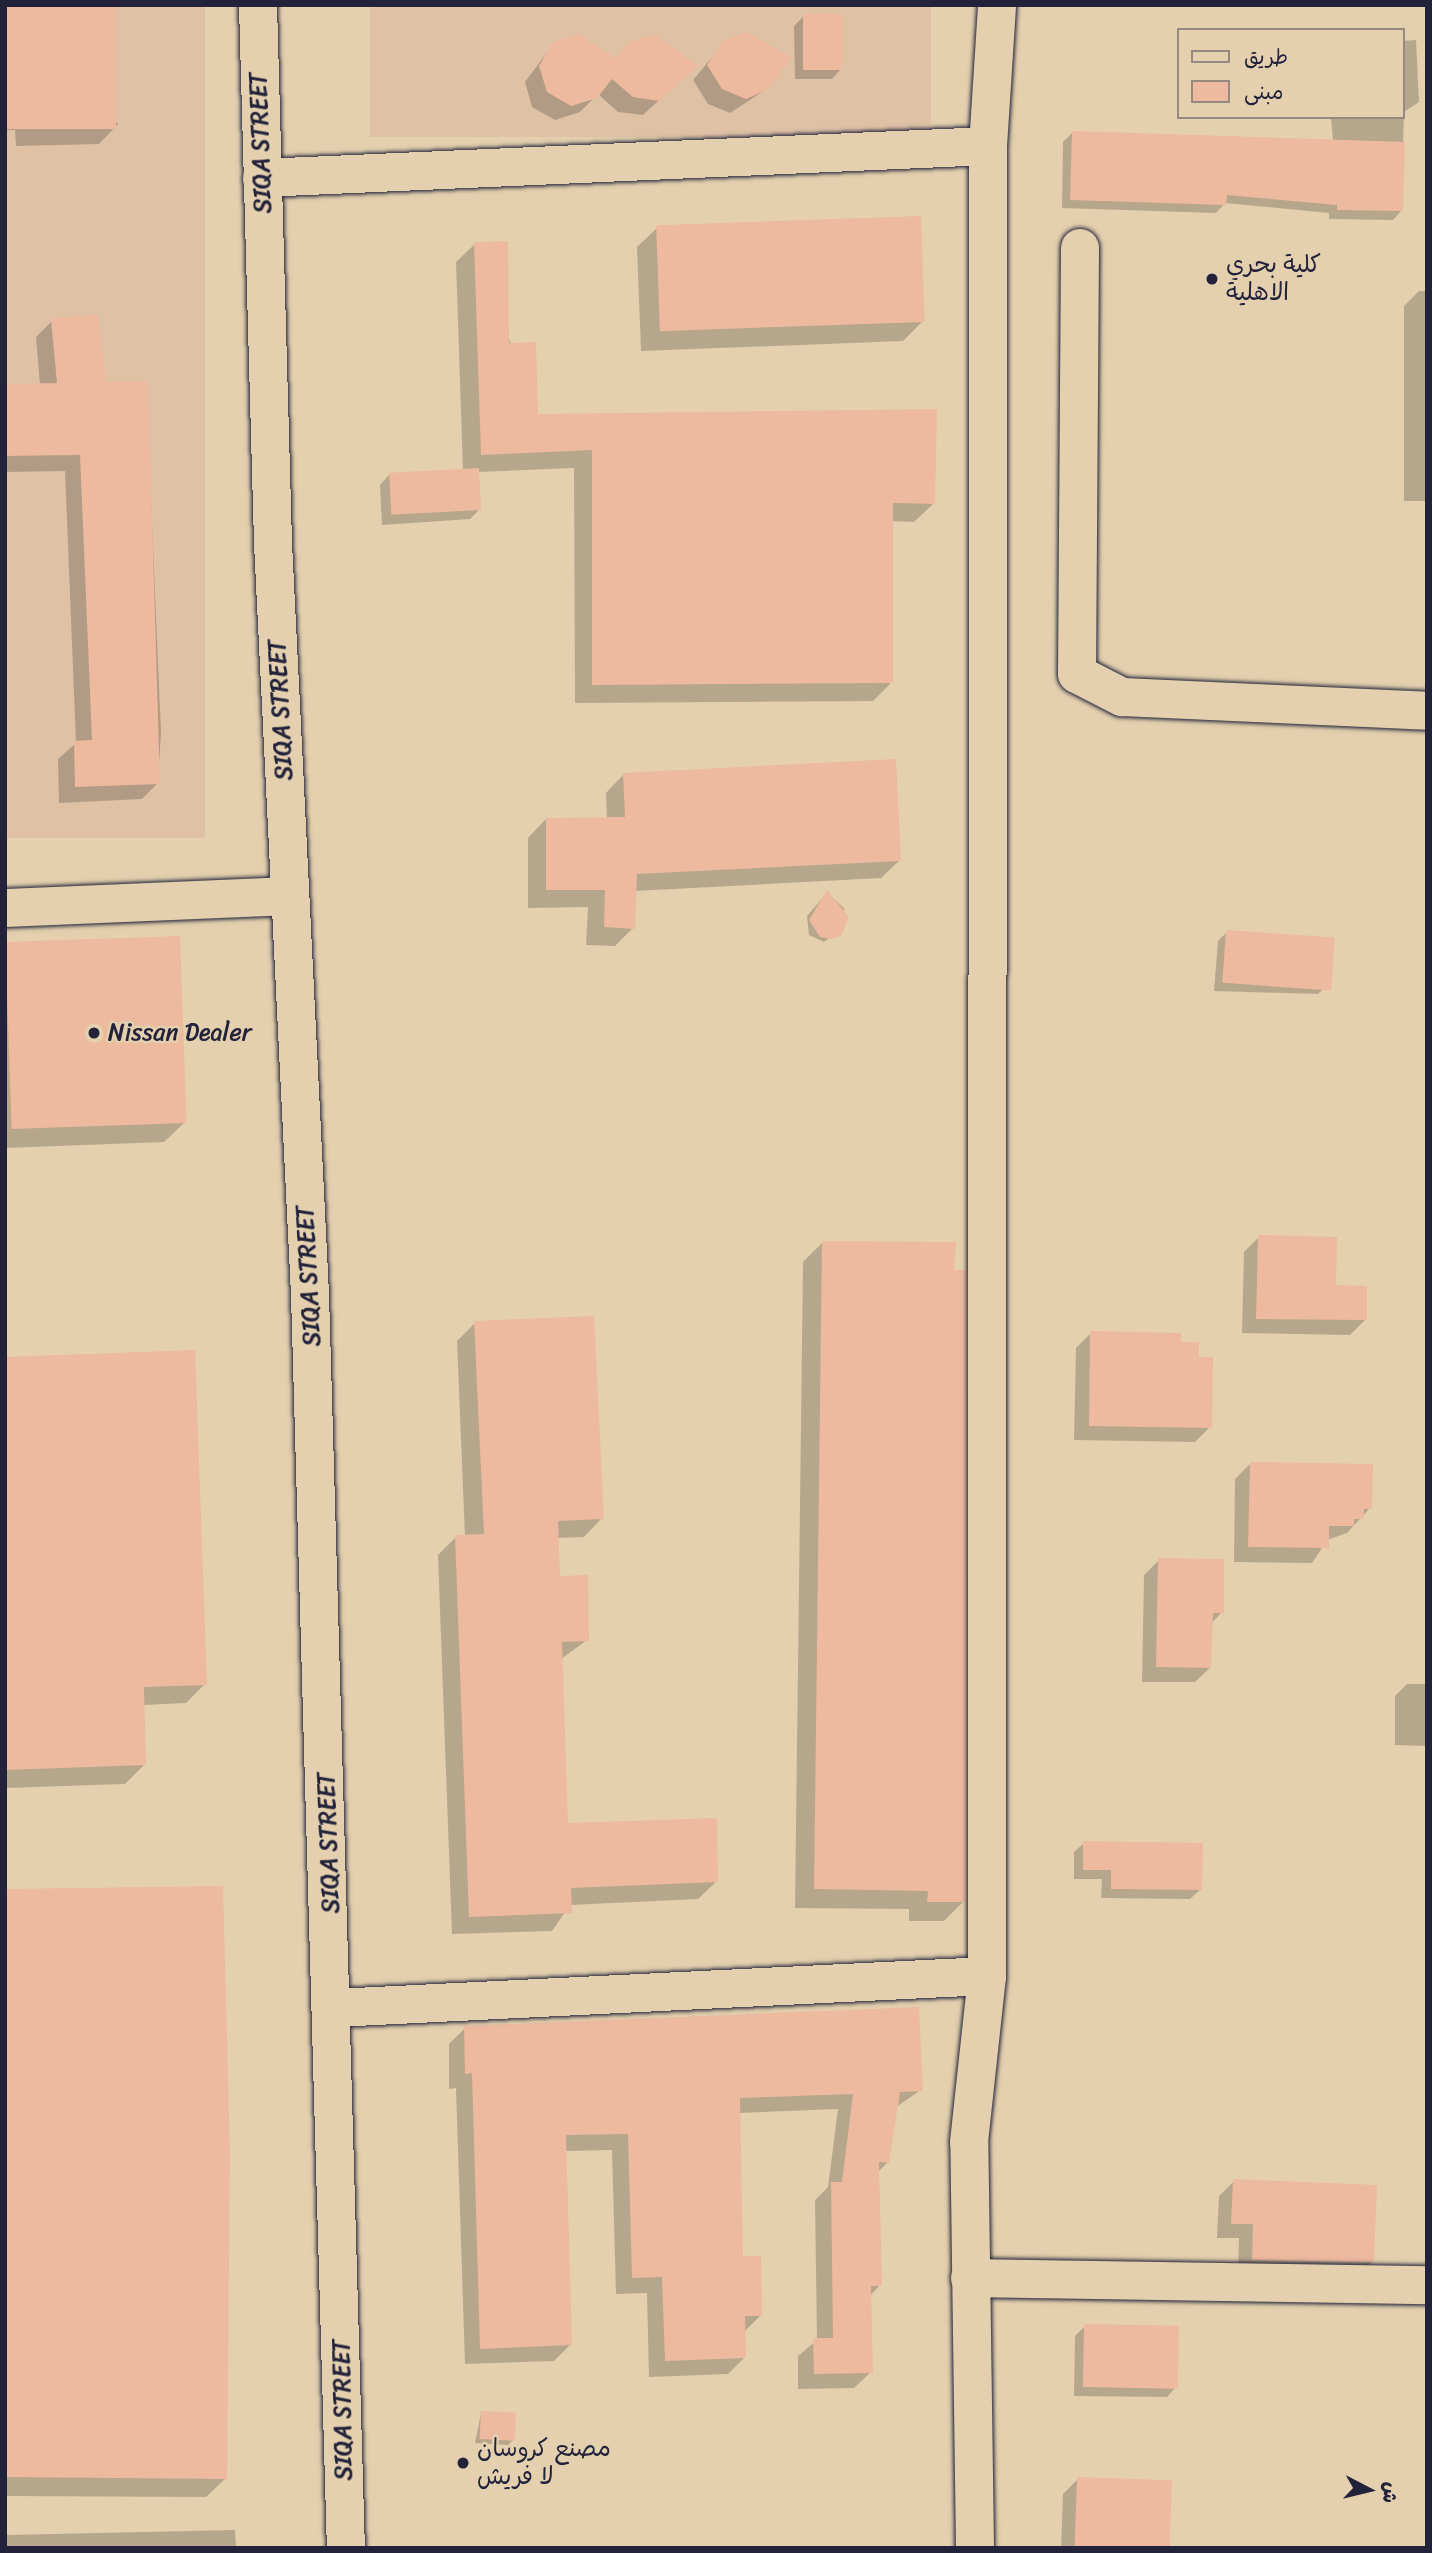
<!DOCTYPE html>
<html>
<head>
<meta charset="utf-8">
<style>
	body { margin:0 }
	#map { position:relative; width:1432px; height:2553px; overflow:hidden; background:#e4d0ae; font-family:Sriracha,"Playpen Sans Arabic",sans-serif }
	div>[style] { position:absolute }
	.built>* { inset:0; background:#dfc2a6; transform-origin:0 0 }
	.shadow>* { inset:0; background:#0003 }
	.building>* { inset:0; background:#edb99f; transform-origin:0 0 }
	.roads { filter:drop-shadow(0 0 2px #22223b) drop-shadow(0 0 2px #22223b) }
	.minor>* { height:38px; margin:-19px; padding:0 19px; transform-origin:19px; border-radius:19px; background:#e4d0ae }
	.dots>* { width:19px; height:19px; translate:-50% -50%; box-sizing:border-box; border:4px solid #e4d0ae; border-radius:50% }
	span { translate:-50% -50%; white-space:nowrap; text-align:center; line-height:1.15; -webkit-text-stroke:5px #e4d0ae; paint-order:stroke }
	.street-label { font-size:24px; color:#22223b }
	.poi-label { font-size:24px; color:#22223b }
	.left { translate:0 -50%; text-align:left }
	.frame { position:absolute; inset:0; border:7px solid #22223b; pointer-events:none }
	.legend { position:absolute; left:1177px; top:28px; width:228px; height:91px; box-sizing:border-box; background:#e4d0ae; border:2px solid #968a80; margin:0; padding:9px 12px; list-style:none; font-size:21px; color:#22223b }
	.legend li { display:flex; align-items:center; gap:14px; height:35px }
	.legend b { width:35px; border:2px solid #968a80 }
	.north { position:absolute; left:1334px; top:2455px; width:70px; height:70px; -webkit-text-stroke:5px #e4d0ae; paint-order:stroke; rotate:97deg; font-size:19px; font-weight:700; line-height:28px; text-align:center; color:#22223b }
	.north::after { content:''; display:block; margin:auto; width:24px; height:32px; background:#22223b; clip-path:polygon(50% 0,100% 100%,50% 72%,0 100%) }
</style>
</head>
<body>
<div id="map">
	<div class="built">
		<div style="left:5px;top:5px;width:200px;height:833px"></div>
		<div style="left:370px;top:5px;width:561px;height:132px"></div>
	</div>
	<div class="shadow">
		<div style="clip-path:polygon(5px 5px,118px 124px,99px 144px,16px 146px,15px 130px,5px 130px)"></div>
		<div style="clip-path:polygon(804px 16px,841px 69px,832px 79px,795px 79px,794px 26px)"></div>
		<div style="clip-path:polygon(1416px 40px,1419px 102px,1404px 112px,1401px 211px,1393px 220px,1329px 219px,1329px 213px,1225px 203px,1216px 213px,1062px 208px,1063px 142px,1072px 133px,1333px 141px,1331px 117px,1402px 117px,1402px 41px)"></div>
		<div style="clip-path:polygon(554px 43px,681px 80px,643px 115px,618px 112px,598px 94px,580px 112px,555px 120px,532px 107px,525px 82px)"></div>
		<div style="clip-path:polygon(724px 43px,768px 88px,730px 113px,708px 104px,693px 80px)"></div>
		<div style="clip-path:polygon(657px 228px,923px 321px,903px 341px,641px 351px,637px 247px)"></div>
		<div style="clip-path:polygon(475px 244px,537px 416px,933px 504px,914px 522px,891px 521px,891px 683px,873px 701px,575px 703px,574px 468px,477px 472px,479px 510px,470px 519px,382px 525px,380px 485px,389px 475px,463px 471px,456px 262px)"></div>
		<div style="clip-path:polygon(1419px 291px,1427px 291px,1427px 501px,1404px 501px,1404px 306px)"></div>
		<div style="clip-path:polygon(52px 321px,104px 384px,146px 383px,161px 732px,158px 783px,142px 799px,59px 803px,58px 759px,76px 743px,65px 471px,5px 472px,5px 386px,40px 385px,36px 337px)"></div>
		<div style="clip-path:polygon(624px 774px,900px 860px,881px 878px,635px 891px,633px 928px,615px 946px,586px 945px,588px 907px,528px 908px,528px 838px,546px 819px,607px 819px,606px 793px)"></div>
		<div style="clip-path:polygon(827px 893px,844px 908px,845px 927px,824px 942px,809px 935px,807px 916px)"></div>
		<div style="clip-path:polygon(1227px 932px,1327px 985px,1318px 994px,1214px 991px,1218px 941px)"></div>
		<div style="clip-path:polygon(5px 944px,184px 1123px,164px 1142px,5px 1148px)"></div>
		<div style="clip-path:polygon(1259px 1237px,1365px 1320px,1350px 1335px,1242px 1333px,1244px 1252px)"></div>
		<div style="clip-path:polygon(822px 1243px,952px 1272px,963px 1902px,944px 1921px,909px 1921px,909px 1909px,795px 1908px,803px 1262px)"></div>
		<div style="clip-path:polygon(475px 1323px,602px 1518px,584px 1537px,557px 1538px,558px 1577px,587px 1640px,561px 1659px,567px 1824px,717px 1881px,698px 1899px,570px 1905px,552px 1931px,452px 1934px,438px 1555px,456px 1537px,465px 1537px,457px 1341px)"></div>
		<div style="clip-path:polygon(1091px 1333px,1179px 1344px,1197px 1358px,1210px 1427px,1195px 1442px,1074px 1440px,1076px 1348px)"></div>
		<div style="clip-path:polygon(5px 1358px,205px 1684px,186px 1703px,143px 1705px,145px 1764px,125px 1784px,5px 1788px)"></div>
		<div style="clip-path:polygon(1250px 1464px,1370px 1508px,1347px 1533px,1327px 1540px,1312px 1563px,1234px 1562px,1235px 1479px)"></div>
		<div style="clip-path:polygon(1159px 1560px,1222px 1612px,1211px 1624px,1210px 1668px,1195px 1682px,1142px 1682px,1144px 1575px)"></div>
		<div style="clip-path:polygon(1407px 1684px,1427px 1684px,1427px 1746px,1395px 1745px,1395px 1696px)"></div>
		<div style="clip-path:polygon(1084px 1843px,1200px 1890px,1190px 1899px,1101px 1898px,1102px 1879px,1074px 1879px,1074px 1852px)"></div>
		<div style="clip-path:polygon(5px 1891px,226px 2478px,206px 2497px,5px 2496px)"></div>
		<div style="clip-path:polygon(465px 2028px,921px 2090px,896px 2107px,888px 2162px,878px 2172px,880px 2285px,870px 2296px,871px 2372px,854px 2388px,798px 2389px,798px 2356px,817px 2340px,815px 2200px,828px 2187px,838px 2109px,739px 2113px,742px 2258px,761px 2315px,744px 2332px,744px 2358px,728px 2374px,649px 2377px,647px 2293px,616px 2294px,612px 2150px,565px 2151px,571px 2344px,554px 2361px,465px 2364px,456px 2088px,449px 2089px,449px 2044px)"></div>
		<div style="clip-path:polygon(1234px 2181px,1372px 2262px,1357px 2276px,1238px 2275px,1239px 2238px,1217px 2238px,1219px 2196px)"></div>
		<div style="clip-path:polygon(1085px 2326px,1176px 2387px,1167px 2397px,1074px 2396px,1075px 2336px)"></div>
		<div style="clip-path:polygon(481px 2413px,513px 2440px,508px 2445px,475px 2443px)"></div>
		<div style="clip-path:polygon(1427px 2427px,1427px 2473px,1425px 2473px)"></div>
		<div style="clip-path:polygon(1078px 2479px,1167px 2548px,1061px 2548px,1063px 2494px)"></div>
		<div style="clip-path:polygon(235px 2530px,236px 2548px,5px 2548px,7px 2535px)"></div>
	</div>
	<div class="building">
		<div style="left:5px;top:5px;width:111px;height:124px"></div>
		<div style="left:803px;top:14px;width:39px;height:56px"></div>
		<div style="clip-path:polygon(746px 32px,792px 57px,769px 89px,746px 99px,722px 89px,707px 65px,723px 41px)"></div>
		<div style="clip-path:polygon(579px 34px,615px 58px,630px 41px,656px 35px,698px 66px,659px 101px,633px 97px,612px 79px,597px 98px,571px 106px,547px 92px,539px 66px,553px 42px)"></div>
		<div style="clip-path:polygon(1072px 131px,1405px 142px,1403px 211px,1337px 210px,1337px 205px,1227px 195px,1226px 205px,1070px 200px)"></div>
		<div style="left:921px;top:216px;width:106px;height:265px;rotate:88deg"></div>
		<div style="clip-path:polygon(508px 241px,509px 343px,536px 342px,538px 414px,937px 409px,935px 504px,893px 503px,893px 683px,592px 685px,592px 450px,481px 455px,474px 242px)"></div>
		<div style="clip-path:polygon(98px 314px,106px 382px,148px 382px,160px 784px,75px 787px,74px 741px,92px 740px,80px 455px,5px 456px,5px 384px,57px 383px,51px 319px)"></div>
		<div style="left:479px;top:468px;width:42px;height:90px;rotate:87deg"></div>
		<div style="clip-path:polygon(896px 759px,901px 861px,637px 874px,635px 929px,604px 927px,605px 890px,546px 890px,546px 818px,625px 817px,623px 773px)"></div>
		<div style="clip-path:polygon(827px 890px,849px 917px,841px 936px,831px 939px,820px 937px,809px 920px)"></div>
		<div style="left:1226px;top:930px;width:109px;height:53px;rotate:4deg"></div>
		<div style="left:180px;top:936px;width:187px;height:175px;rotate:88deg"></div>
		<div style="clip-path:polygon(1258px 1235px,1337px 1237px,1336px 1285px,1367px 1286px,1367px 1320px,1256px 1319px)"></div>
		<div style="clip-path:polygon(822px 1241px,956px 1242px,954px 1270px,966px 1270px,965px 1902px,927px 1902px,928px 1891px,814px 1889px)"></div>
		<div style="clip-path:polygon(594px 1316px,604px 1519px,558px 1521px,560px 1576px,588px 1575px,589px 1641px,562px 1642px,568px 1823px,717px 1818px,718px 1882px,571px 1888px,572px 1913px,469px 1917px,455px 1535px,484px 1534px,474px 1321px)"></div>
		<div style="clip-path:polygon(1090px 1331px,1181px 1333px,1181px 1342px,1199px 1342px,1199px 1357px,1213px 1357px,1212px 1428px,1089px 1426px)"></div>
		<div style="clip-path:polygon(195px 1350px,207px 1685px,144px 1687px,146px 1765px,5px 1770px,5px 1357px)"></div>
		<div style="clip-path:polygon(1250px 1462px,1373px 1464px,1372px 1509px,1364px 1509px,1364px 1519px,1354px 1519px,1354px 1526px,1329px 1526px,1329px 1548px,1248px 1547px)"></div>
		<div style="clip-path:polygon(1158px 1558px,1224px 1559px,1224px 1613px,1213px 1613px,1211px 1668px,1156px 1667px)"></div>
		<div style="clip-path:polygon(1083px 1841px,1203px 1843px,1202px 1890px,1111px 1889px,1111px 1870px,1083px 1870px)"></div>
		<div style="clip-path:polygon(223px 1886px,230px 2153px,227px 2479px,5px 2477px,5px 1889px)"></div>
		<div style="clip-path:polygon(919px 2007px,923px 2091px,900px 2092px,889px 2163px,879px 2162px,882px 2286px,871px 2286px,873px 2373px,814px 2374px,813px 2338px,833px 2338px,831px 2182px,842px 2182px,853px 2094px,740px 2098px,743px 2256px,761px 2256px,762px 2316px,745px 2316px,746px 2358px,665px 2361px,662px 2277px,632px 2278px,628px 2134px,566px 2135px,572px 2345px,480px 2349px,472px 2073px,465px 2074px,464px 2026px)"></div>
		<div style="clip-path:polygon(1233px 2179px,1377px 2185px,1374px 2262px,1252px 2260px,1253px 2224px,1231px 2224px)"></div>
		<div style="left:1084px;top:2324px;width:95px;height:63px;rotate:1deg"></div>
		<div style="left:481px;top:2411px;width:35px;height:28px;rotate:3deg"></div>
		<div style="left:1077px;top:2477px;width:95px;height:71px;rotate:2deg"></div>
	</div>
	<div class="roads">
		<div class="minor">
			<div style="left:258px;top:5px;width:538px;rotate:88.4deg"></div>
			<div style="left:273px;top:543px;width:752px;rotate:87.18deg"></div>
			<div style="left:310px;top:1294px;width:1255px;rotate:88.36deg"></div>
			<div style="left:262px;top:178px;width:727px;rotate:-2.52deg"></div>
			<div style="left:988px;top:146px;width:141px;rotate:-86.3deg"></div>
			<div style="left:1080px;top:248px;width:426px;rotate:90.4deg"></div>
			<div style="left:1077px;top:674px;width:51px;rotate:27.1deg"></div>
			<div style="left:1122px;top:697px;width:305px;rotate:2.6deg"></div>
			<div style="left:5px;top:908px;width:285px;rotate:-2.4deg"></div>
			<div style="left:335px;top:2008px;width:653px;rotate:-2.81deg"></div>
			<div style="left:970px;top:2278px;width:457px;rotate:0.9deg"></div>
			<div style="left:975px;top:2548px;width:406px;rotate:-90.8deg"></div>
			<div style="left:969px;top:2142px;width:167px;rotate:-83.8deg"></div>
			<div style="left:987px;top:1976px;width:1830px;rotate:-89.97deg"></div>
		</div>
	</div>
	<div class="dots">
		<div style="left:1212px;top:279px;background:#22223b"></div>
		<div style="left:94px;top:1033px;background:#22223b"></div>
		<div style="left:463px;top:2463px;background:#22223b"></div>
	</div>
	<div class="street-label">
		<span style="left:261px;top:143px;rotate:-92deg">SIQA STREET</span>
		<span style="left:281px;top:710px;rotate:-93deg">SIQA STREET</span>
		<span style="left:309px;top:1276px;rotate:-93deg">SIQA STREET</span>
		<span style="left:329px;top:1843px;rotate:-92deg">SIQA STREET</span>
		<span style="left:343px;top:2410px;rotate:-91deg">SIQA STREET</span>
	</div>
	<div class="poi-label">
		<span class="left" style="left:1226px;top:279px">كلية بحري<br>الاهلية</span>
		<span class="left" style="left:108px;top:1033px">Nissan Dealer</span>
		<span class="left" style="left:477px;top:2463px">مصنع كروسان<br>لا فريش</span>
	</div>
	<div class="frame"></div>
	<ul class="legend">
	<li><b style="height:9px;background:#e4d0ae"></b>طريق</li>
	<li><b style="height:19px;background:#edb99f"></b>مبنى</li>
	</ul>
	<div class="north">ش</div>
</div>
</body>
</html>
